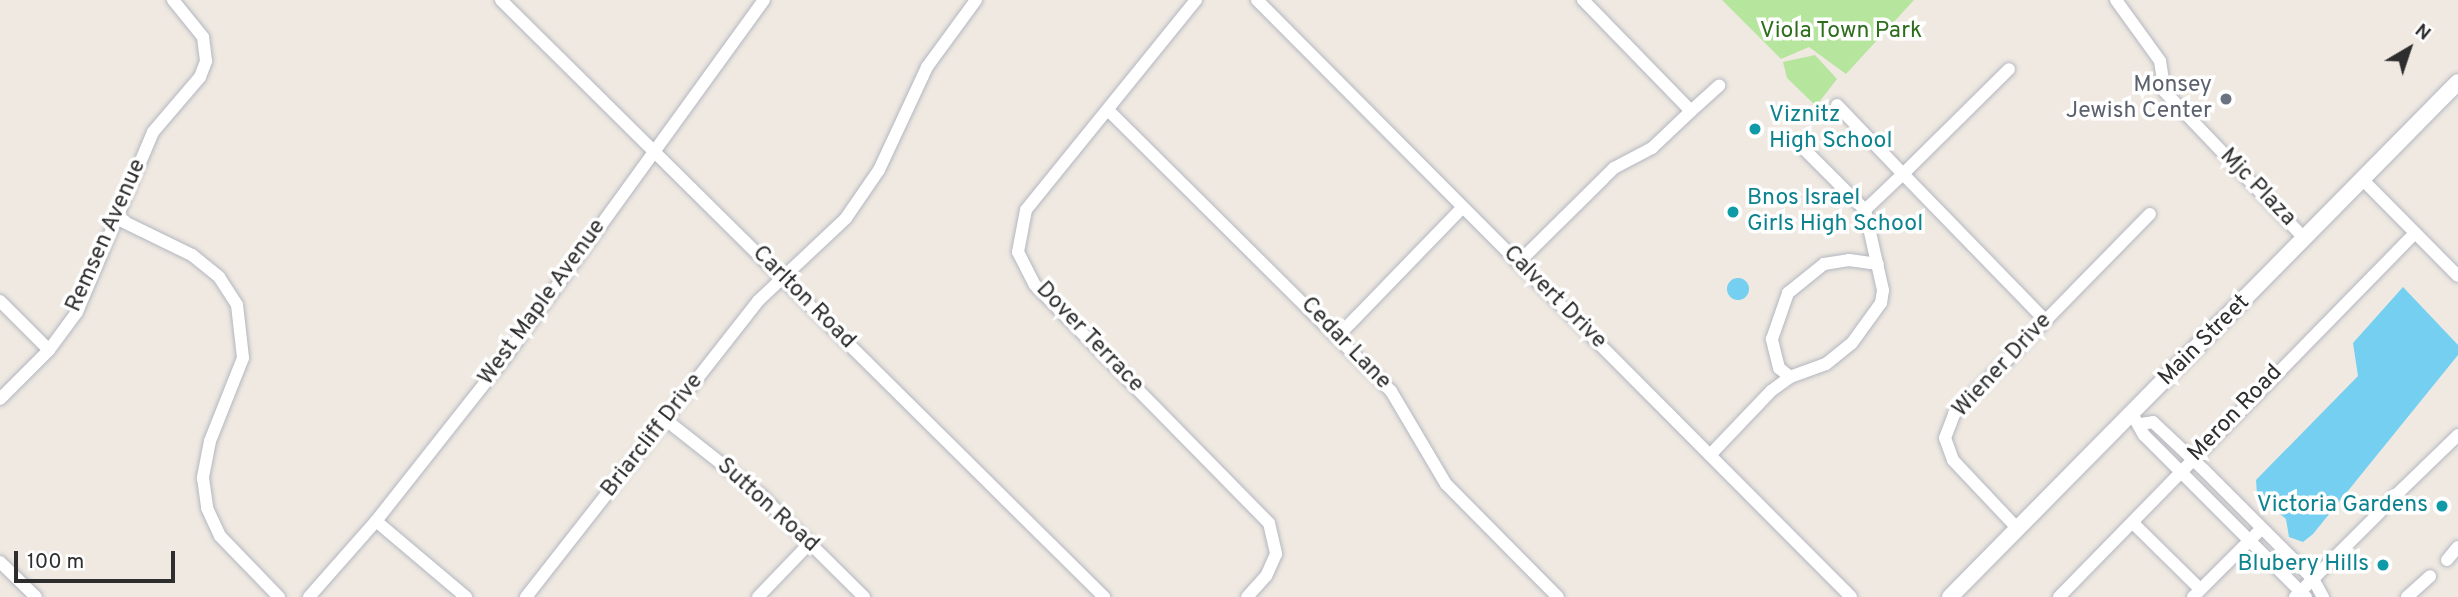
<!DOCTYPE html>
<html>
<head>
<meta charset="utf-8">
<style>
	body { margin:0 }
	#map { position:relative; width:2458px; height:597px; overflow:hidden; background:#efe9e1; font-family:Overpass,sans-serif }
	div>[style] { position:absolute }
	.green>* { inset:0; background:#b6e59e }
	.water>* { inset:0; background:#75cff0 }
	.round { border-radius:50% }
	.roads { filter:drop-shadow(0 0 2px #b4b7c1) drop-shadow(0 0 2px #b4b7c1) }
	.minor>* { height:12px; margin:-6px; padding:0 6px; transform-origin:6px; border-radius:6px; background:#fff }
	.secondary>* { height:16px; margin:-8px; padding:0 8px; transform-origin:8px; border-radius:8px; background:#fff }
	.dots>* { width:19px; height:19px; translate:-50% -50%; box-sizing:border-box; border:4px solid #fff; border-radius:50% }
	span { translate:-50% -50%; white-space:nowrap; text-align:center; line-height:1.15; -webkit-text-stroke:7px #fff; paint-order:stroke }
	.park-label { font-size:23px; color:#2c6e1b }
	.worship-label { font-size:23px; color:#5b616d }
	.right { translate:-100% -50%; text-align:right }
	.culture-label { font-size:23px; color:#0d838f }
	.left { translate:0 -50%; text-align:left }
	.street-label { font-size:23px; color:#2e2e2e }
	.north { position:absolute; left:2374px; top:14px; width:70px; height:70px; -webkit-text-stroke:5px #fff; paint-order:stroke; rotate:39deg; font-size:19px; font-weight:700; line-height:28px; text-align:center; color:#2e2e2e }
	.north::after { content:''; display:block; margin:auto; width:24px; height:32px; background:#2e2e2e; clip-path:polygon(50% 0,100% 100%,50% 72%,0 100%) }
	.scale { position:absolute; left:14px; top:551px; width:161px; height:32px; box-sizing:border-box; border:4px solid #2e2e2e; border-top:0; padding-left:9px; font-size:21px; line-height:24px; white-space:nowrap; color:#2e2e2e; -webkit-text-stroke:5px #fff; paint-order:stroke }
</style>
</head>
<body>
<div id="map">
	<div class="green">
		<div style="clip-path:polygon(1722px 0,1914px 0,1846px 74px,1809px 47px,1781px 59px)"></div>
		<div style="clip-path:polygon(1815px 55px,1837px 79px,1816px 106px,1787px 78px,1783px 62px)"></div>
	</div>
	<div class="water">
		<div class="round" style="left:1727px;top:278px;width:22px;height:22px"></div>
		<div style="clip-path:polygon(2403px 287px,2458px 345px,2458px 355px,2313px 534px,2303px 542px,2289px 537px,2286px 519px,2257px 494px,2256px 480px,2358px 376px,2353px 343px)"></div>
	</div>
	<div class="roads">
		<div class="minor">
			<div style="left:501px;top:0;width:849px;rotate:44.71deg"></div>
			<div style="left:1196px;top:0;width:270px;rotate:129deg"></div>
			<div style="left:1026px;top:210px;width:43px;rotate:100.8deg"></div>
			<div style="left:1018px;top:252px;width:37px;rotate:63deg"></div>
			<div style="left:1035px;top:285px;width:334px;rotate:45.5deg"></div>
			<div style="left:1269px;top:523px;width:32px;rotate:77deg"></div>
			<div style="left:1276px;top:554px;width:24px;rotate:114deg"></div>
			<div style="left:1266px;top:576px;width:28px;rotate:132deg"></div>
			<div style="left:1257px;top:0;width:842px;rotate:45.14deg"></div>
			<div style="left:2116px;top:0;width:75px;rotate:54.2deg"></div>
			<div style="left:2160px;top:61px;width:31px;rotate:81deg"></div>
			<div style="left:2165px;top:92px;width:203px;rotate:46.4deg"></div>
			<div style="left:1837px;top:105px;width:95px;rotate:46.3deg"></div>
			<div style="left:1903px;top:174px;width:149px;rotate:-44.7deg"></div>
			<div style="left:1108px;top:110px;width:399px;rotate:44.8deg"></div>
			<div style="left:1391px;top:391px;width:108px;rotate:59.4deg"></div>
			<div style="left:1446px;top:484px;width:159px;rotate:45.3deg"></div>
			<div style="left:1691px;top:111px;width:38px;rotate:-42deg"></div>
			<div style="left:2362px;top:179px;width:136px;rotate:45.3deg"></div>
			<div style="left:1865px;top:210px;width:52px;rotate:-43.5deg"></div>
			<div style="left:1903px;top:174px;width:204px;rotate:45.8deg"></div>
			<div style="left:116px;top:218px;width:85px;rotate:26deg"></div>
			<div style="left:192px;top:255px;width:35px;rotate:39deg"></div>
			<div style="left:219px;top:277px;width:33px;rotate:57deg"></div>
			<div style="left:237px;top:305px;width:53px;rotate:83.5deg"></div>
			<div style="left:243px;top:358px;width:89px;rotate:111.7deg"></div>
			<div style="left:210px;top:441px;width:38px;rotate:101deg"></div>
			<div style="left:203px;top:478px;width:30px;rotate:82deg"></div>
			<div style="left:207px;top:508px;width:31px;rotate:65deg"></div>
			<div style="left:220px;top:536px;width:85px;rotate:46deg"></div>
			<div style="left:1518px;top:263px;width:135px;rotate:-44.7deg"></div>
			<div style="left:1614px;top:168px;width:43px;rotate:-27.8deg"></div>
			<div style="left:1652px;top:148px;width:54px;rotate:-43.5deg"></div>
			<div style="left:1691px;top:111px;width:155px;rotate:-134.2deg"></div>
			<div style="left:0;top:301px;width:69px;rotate:45deg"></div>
			<div style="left:1338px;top:336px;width:178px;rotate:-45.9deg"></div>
			<div style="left:1790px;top:377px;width:14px;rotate:-141deg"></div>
			<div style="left:1779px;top:368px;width:30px;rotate:-104deg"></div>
			<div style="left:1772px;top:339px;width:49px;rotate:-70.8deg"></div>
			<div style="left:1788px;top:293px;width:46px;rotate:-38.9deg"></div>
			<div style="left:1824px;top:264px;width:25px;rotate:-9deg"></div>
			<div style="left:1849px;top:260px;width:29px;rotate:8deg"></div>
			<div style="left:0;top:399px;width:69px;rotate:-45deg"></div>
			<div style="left:49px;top:350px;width:47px;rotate:-53.6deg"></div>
			<div style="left:77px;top:312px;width:195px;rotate:-67.1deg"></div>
			<div style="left:153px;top:132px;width:72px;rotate:-49.5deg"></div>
			<div style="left:200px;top:77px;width:17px;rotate:-69deg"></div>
			<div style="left:206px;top:61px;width:24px;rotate:-97deg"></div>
			<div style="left:203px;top:37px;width:48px;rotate:-129deg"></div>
			<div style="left:2135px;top:419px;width:18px;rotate:61deg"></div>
			<div style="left:2144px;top:435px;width:229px;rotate:45deg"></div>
			<div style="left:666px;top:420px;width:121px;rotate:38.3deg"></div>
			<div style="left:761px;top:495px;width:145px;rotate:44.7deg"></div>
			<div style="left:2141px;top:424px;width:12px;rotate:-9deg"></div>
			<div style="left:2153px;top:422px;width:71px;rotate:43.3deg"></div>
			<div style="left:2205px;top:471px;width:153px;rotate:45deg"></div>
			<div style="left:2313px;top:579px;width:21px;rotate:61deg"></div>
			<div style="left:1710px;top:455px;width:88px;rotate:-46.4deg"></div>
			<div style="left:1771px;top:391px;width:24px;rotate:-36deg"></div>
			<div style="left:1790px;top:377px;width:38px;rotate:-20deg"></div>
			<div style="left:1826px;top:364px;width:33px;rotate:-39deg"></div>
			<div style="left:1852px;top:343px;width:49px;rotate:-54.1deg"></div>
			<div style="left:1881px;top:303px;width:13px;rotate:-81deg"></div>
			<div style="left:1883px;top:290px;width:82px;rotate:-102.7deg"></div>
			<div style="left:1865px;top:210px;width:83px;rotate:-135deg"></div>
			<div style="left:2392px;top:499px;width:92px;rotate:-44.1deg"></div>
			<div style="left:376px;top:521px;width:118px;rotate:40.2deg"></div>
			<div style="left:2133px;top:523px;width:94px;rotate:44.6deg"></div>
			<div style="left:2017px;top:528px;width:93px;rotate:-133.3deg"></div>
			<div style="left:1953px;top:460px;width:23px;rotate:-110deg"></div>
			<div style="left:1945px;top:438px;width:26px;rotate:-69deg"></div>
			<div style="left:1954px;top:414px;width:280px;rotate:-45.6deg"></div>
			<div style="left:2447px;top:560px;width:17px;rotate:-50deg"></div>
			<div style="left:0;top:562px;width:50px;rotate:44.2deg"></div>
			<div style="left:309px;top:597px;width:101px;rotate:-48.6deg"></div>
			<div style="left:376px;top:521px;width:211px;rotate:-51.7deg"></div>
			<div style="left:507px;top:355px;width:438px;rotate:-54.1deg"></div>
			<div style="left:526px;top:597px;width:376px;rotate:-51.9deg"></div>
			<div style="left:758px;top:301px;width:121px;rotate:-43.3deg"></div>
			<div style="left:846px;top:218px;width:58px;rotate:-55.5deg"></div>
			<div style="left:879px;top:170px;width:114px;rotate:-65deg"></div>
			<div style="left:927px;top:67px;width:83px;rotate:-53.8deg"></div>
			<div style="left:758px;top:597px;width:75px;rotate:-46.1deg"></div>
			<div style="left:2059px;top:597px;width:509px;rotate:-45.64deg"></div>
			<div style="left:2193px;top:597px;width:91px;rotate:-45deg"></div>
			<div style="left:2295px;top:597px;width:120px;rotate:-45deg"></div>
			<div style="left:2407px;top:597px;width:31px;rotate:-42deg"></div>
		</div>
		<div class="secondary">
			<div style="left:1950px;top:597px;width:723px;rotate:-45.39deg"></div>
		</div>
	</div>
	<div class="dots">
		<div style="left:2226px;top:99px;background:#6b7280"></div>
		<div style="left:1755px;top:129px;background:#0f9aa8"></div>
		<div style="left:1733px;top:212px;background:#0f9aa8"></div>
		<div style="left:2442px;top:506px;background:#0f9aa8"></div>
		<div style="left:2383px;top:565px;background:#0f9aa8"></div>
	</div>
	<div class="park-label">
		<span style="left:1841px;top:32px">Viola Town Park</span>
	</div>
	<div class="worship-label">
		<span class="right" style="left:2212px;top:99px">Monsey<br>Jewish Center</span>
	</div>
	<div class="culture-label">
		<span class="left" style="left:1769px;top:129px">Viznitz<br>High School</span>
		<span class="left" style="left:1747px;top:212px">Bnos Israel<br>Girls High School</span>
		<span class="right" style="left:2428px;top:506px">Victoria Gardens</span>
		<span class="right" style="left:2369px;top:565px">Blubery Hills</span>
	</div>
	<div class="street-label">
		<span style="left:2257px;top:188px;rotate:46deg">Mjc Plaza</span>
		<span style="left:107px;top:236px;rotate:-66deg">Remsen Avenue</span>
		<span style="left:803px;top:298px;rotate:45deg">Carlton Road</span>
		<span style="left:1554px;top:298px;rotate:45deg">Calvert Drive</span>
		<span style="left:543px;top:303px;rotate:-54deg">West Maple Avenue</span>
		<span style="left:1089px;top:338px;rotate:46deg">Dover Terrace</span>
		<span style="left:2205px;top:341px;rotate:-45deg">Main Street</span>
		<span style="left:1345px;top:344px;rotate:46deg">Cedar Lane</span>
		<span style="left:2003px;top:366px;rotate:-47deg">Wiener Drive</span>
		<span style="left:2236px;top:414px;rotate:-46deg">Meron Road</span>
		<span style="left:653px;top:436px;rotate:-52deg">Briarcliff Drive</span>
		<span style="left:767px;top:506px;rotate:42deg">Sutton Road</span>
	</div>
	<div class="north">N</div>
	<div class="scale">100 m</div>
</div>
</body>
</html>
